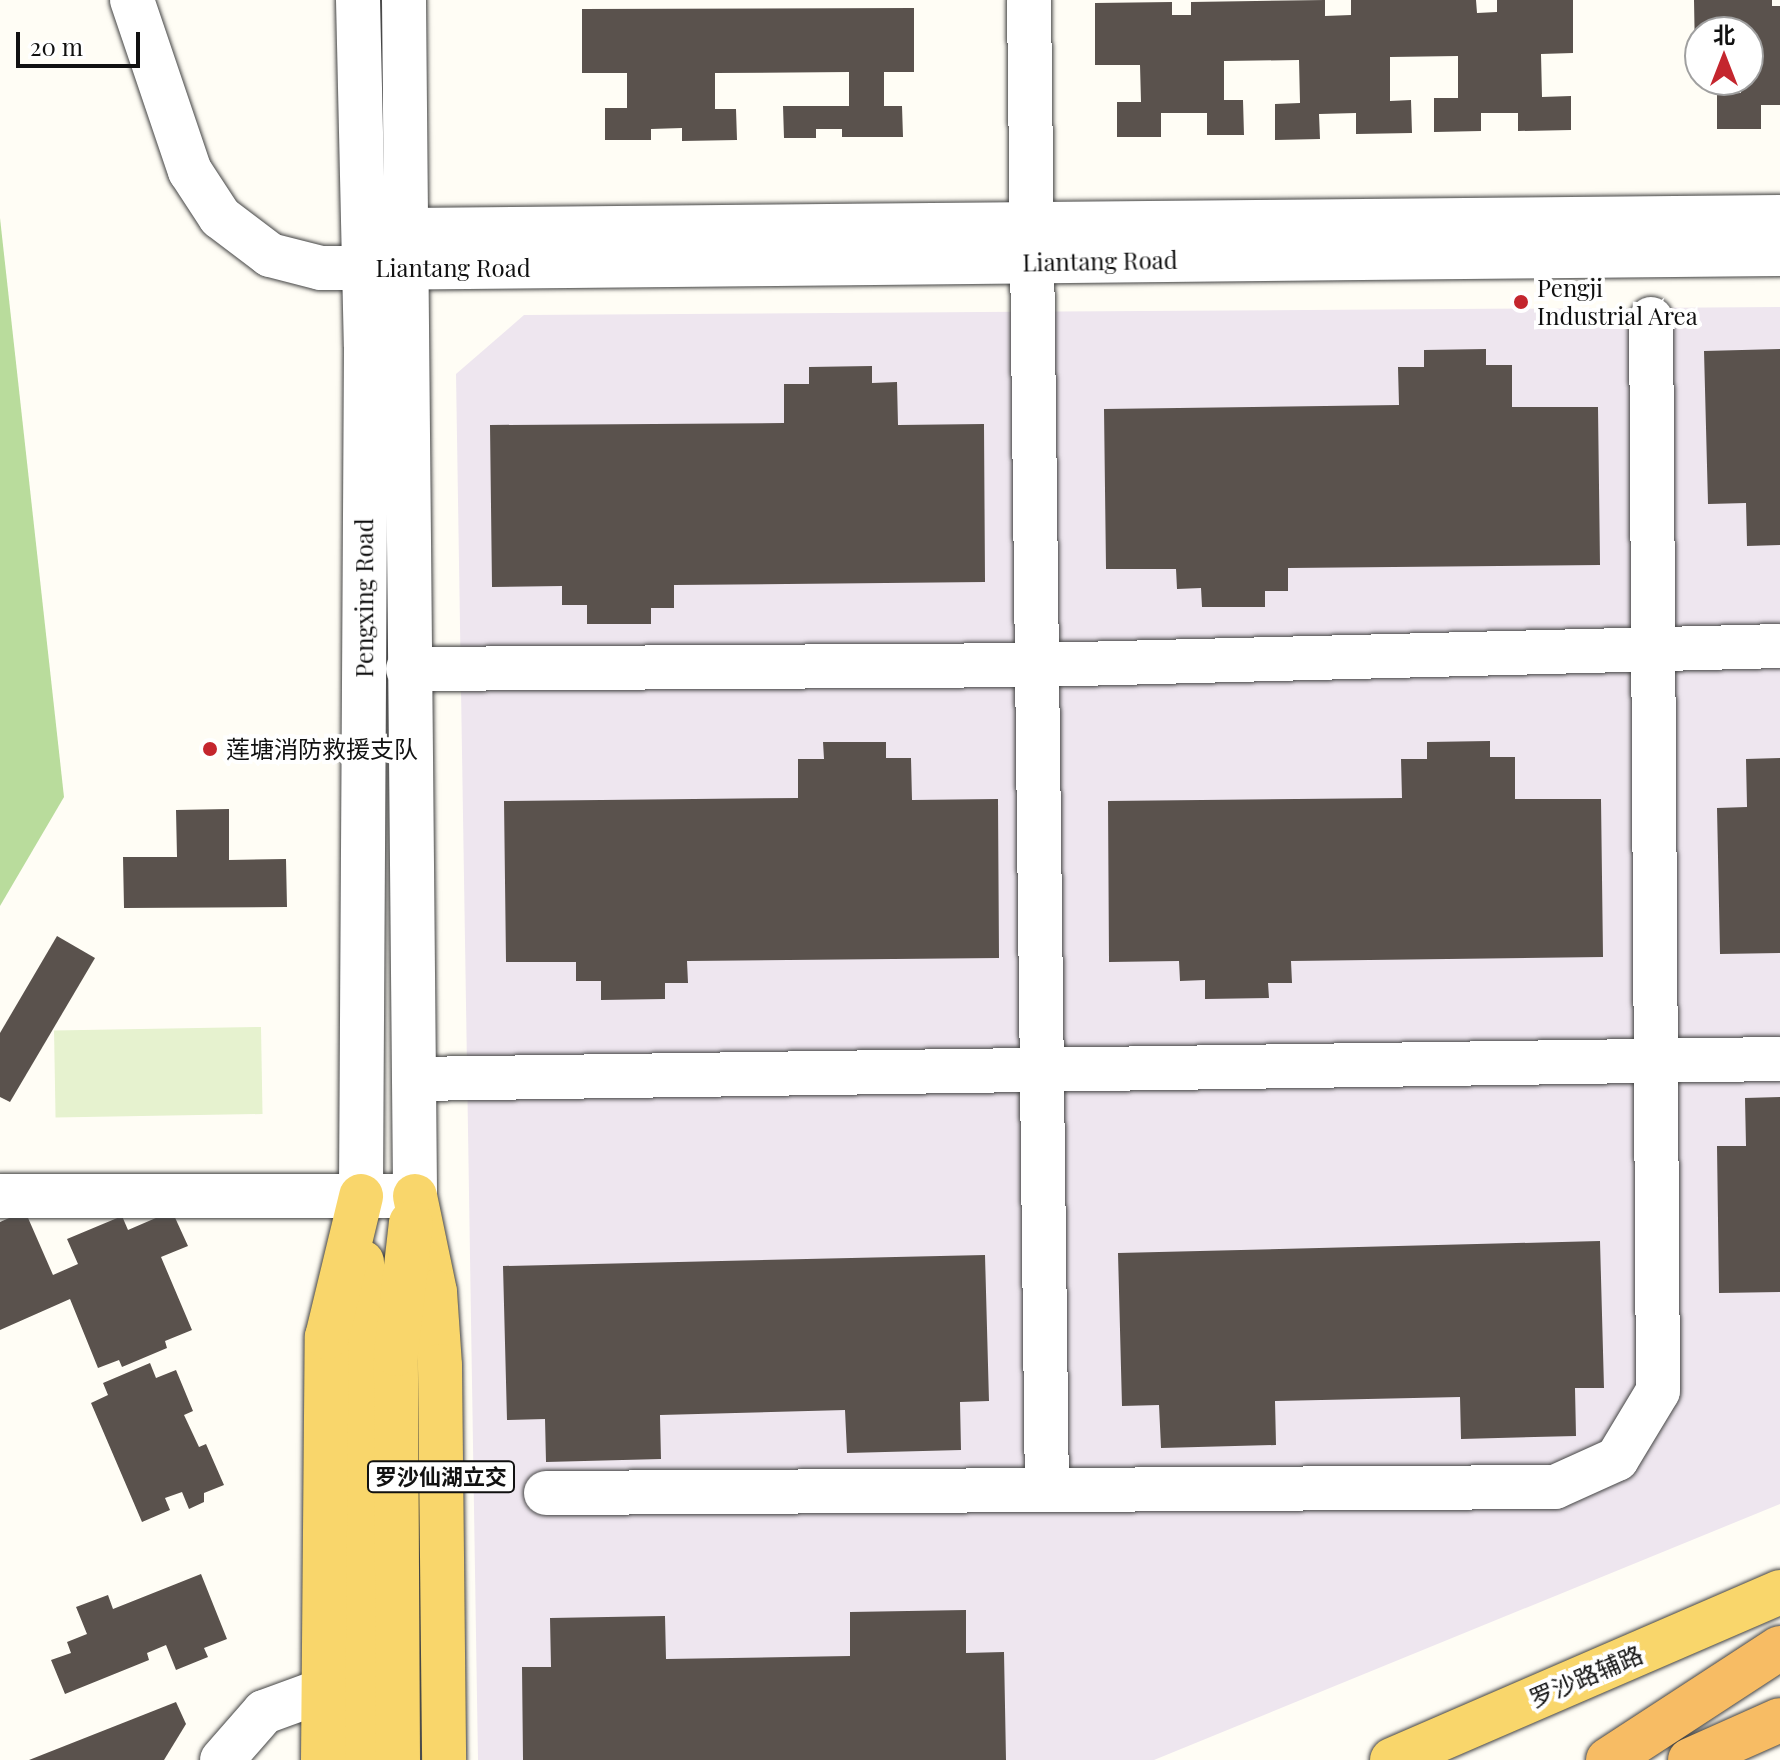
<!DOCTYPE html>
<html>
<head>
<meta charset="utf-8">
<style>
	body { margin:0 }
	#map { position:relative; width:1780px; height:1760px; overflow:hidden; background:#fffdf5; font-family:"Playfair Display","Noto Sans SC",serif }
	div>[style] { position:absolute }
	.industrial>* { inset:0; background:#eee6ef }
	.forest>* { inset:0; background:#b9dc9c }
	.pitch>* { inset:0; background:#e6f2cf; transform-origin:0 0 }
	.building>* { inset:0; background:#5a524d }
	.roads { filter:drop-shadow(0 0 2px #444) drop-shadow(0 0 2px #444) }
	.minor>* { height:44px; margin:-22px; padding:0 22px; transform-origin:22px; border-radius:22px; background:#fff }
	.tertiary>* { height:44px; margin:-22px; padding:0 22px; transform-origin:22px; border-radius:22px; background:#fff }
	.primary>* { height:44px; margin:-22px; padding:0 22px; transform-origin:22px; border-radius:22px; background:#f9d66b }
	.trunk>* { height:44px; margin:-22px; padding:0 22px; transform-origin:22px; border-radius:22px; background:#f7bc64 }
	.dots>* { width:22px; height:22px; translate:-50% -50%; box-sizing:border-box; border:4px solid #fff; border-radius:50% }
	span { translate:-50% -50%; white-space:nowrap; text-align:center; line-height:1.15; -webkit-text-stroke:8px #fff; paint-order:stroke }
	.shield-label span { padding:2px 6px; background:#fff; border:2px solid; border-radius:6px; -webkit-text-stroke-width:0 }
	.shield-label { font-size:22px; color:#111; font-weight:700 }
	.street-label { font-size:24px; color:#111 }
	.poi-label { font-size:24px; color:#111 }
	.left { translate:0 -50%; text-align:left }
	.north { position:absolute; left:1684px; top:16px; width:80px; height:80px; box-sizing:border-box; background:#fff; border:2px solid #a0a0a0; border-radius:50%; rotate:0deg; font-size:22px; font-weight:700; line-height:32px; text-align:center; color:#111 }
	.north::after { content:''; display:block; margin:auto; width:28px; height:36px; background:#c4262e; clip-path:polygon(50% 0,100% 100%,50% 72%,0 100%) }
	.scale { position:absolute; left:16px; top:32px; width:124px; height:36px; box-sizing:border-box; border:4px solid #111; border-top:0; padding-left:10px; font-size:24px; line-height:28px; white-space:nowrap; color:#111; -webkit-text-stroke:6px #fff; paint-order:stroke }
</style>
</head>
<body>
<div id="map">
	<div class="industrial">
		<div style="clip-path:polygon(1780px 307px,1780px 1504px,1154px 1760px,478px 1760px,456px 374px,524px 315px)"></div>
	</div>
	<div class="forest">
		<div style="clip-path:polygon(0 218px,64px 797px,0 906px)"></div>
	</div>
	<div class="pitch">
		<div style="left:261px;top:1027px;width:87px;height:207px;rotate:89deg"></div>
	</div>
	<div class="building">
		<div style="clip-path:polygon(1325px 0,1325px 16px,1351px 15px,1351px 0,1476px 0,1477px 13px,1497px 12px,1497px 0,1573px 0,1573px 53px,1541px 54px,1542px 97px,1571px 96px,1571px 130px,1518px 131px,1518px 113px,1481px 113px,1481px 131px,1434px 132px,1434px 98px,1458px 98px,1458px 56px,1390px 57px,1390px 101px,1411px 100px,1412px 133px,1356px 134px,1356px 113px,1319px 114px,1320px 139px,1275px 140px,1275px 104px,1300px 103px,1299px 60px,1224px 61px,1224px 100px,1243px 100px,1244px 135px,1207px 135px,1207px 113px,1161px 113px,1161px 137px,1117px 137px,1117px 102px,1141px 102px,1140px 65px,1095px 65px,1095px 3px,1172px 2px,1172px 15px,1191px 15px,1191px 2px)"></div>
		<div style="clip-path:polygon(1694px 0,1772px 0,1772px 6px,1780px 6px,1780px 105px,1761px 105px,1761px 129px,1717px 129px,1717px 94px,1741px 93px,1741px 80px,1748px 80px,1748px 32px,1700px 32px,1700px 57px,1695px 57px)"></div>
		<div style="clip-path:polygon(914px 8px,914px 72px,884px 72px,884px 106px,902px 106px,903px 137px,842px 137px,842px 129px,816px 129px,816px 138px,784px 138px,783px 106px,849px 106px,849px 72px,715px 73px,715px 109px,736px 109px,737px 140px,682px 141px,682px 128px,651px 129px,651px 140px,605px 140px,605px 108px,627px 108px,627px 73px,582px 73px,582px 9px)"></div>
		<div style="clip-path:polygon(1486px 349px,1486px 365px,1512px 365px,1512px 407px,1598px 407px,1600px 565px,1288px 568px,1288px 591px,1265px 591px,1265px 607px,1202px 607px,1201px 588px,1177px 589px,1176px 569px,1106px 569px,1104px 409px,1399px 405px,1398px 367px,1424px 367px,1424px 350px)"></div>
		<div style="clip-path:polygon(1780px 349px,1780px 545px,1747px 546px,1746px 503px,1708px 504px,1704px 351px)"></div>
		<div style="clip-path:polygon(872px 366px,872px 383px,897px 382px,898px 425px,984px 424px,985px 582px,674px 585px,674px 608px,651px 608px,651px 624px,587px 624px,587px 605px,562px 605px,562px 586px,492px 587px,490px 425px,784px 423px,784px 384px,809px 384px,809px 367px)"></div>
		<div style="clip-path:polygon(1490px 741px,1490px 757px,1515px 757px,1515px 799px,1601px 799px,1603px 957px,1291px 961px,1292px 983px,1268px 983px,1269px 998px,1205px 999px,1205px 980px,1180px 981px,1179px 961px,1109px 962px,1108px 801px,1402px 798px,1401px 759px,1427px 759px,1427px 742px)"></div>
		<div style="clip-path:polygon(823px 742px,886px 742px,886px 758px,911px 758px,912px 800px,998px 799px,999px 958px,687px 961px,688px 983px,665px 983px,665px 999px,601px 1000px,601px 981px,576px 981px,576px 962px,506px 962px,504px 801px,798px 798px,798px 759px,824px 759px)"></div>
		<div style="clip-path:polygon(1780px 758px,1780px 953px,1720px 954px,1717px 808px,1747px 807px,1746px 759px)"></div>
		<div style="clip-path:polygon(229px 809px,229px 860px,286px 859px,287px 907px,124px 908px,123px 857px,177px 857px,176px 810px)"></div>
		<div style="clip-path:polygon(57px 936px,95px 958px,10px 1102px,0 1097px,0 1033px)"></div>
		<div style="clip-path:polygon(1780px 1097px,1780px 1292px,1719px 1293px,1717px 1146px,1746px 1146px,1745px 1098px)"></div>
		<div style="clip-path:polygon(25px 1211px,53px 1275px,78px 1264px,67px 1239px,122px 1216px,128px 1230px,172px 1211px,188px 1246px,161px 1257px,192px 1330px,165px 1341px,167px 1348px,122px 1367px,119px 1360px,98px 1368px,70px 1299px,0 1330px,0 1222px)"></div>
		<div style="clip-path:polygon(1600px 1241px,1604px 1388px,1575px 1388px,1576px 1436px,1461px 1439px,1460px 1397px,1275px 1401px,1276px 1445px,1161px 1448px,1159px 1405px,1122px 1406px,1118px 1253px)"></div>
		<div style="clip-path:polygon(985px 1255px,989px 1401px,960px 1402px,961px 1450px,847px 1453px,845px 1410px,660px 1415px,661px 1459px,546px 1462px,545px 1419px,507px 1420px,503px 1266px)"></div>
		<div style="clip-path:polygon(150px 1363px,156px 1378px,176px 1370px,193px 1411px,184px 1415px,199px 1447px,206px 1444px,224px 1485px,204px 1493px,204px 1502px,189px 1509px,182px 1492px,165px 1498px,170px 1510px,142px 1522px,91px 1403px,108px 1395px,103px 1383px)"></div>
		<div style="clip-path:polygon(201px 1574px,227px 1639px,204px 1648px,208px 1657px,176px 1670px,166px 1645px,147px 1653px,149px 1660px,65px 1694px,51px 1660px,71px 1653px,67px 1642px,87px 1634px,76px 1607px,108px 1595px,113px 1609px)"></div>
		<div style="clip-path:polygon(966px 1610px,966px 1653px,1004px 1652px,1006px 1760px,523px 1760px,522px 1667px,551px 1667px,550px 1618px,665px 1616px,666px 1659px,850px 1656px,850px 1612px)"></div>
		<div style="clip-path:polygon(176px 1702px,186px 1724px,164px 1760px,29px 1760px)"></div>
	</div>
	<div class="roads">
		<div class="minor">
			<div style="left:132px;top:0;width:181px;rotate:71.3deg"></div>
			<div style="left:190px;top:171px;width:55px;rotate:56.9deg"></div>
			<div style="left:220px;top:217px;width:63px;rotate:37.2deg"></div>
			<div style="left:270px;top:255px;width:53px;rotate:14.3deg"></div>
			<div style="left:321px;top:268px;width:43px"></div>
			<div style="left:1029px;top:0;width:1490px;rotate:89.31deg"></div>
			<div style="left:408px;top:669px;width:632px;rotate:-0.36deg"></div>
			<div style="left:1040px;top:665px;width:740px;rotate:-1.47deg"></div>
			<div style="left:414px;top:1079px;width:1366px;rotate:-0.84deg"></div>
			<div style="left:0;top:1196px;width:415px"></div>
			<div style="left:546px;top:1493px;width:1009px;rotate:-0.34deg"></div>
			<div style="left:1555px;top:1487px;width:68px;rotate:-24.3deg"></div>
			<div style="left:1617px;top:1459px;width:79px;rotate:-58.9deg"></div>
			<div style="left:1658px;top:1391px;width:1072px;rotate:-90.37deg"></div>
			<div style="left:222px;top:1760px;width:64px;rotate:-48.8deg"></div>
			<div style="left:264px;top:1712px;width:64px;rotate:-20.1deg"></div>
		</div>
		<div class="tertiary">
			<div style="left:358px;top:0;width:346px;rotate:88.7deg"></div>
			<div style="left:366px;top:346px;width:850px;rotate:90.34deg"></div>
			<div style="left:404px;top:0;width:1196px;rotate:89.47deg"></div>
			<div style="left:364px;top:268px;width:57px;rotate:-41.5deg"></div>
			<div style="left:407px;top:230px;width:1373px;rotate:-0.54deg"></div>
			<div style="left:364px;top:268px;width:1416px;rotate:-0.57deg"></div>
		</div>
		<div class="primary">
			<div style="left:415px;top:1196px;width:98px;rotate:78.2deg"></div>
			<div style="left:435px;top:1292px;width:74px;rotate:86.1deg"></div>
			<div style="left:440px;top:1366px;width:394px;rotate:89.4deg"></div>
			<div style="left:362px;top:1262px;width:498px;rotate:89.7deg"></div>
			<div style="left:323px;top:1760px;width:423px;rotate:-89.5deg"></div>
			<div style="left:327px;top:1337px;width:145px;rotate:-76.4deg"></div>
			<div style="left:398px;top:1760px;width:406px;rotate:-90.3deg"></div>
			<div style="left:396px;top:1354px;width:132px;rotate:-83.5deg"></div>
			<div style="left:1392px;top:1760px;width:423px;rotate:-23.4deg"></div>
		</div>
		<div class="trunk">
			<div style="left:1608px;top:1760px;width:205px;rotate:-33.1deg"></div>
			<div style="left:1690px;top:1760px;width:98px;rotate:-24deg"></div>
		</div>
	</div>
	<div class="dots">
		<div style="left:1521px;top:302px;background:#c4262e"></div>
		<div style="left:210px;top:749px;background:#c4262e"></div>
	</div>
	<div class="shield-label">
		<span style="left:441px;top:1477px">罗沙仙湖立交</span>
	</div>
	<div class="street-label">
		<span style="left:1100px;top:261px;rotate:-1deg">Liantang Road</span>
		<span style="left:453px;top:268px">Liantang Road</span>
		<span style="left:364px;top:598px;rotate:-90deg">Pengxing Road</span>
		<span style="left:1586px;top:1676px;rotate:-23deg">罗沙路辅路</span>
	</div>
	<div class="poi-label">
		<span class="left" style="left:1537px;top:302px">Pengji<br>Industrial Area</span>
		<span class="left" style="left:226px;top:749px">莲塘消防救援支队</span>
	</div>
	<div class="north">北</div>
	<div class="scale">20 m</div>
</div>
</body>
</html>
